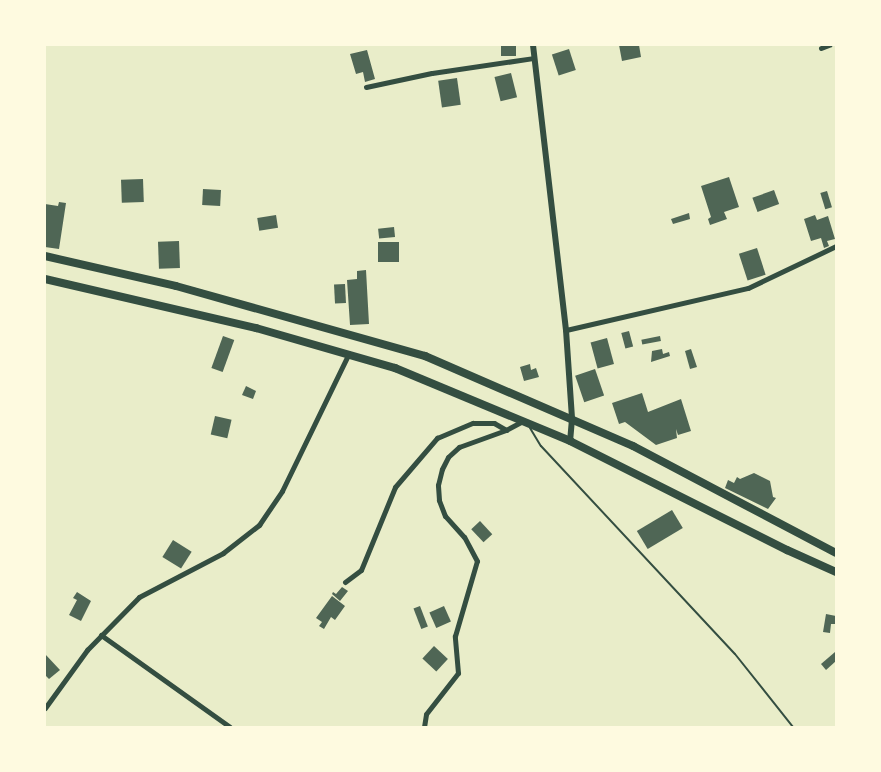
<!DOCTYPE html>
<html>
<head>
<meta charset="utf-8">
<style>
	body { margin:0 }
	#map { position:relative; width:881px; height:772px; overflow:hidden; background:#e9edc9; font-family:Lato,sans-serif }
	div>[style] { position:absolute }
	.building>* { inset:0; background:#4f6655; transform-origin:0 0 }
	.service>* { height:2px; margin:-1px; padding:0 1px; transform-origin:1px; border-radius:1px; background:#344e41 }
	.minor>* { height:5px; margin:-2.5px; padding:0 2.5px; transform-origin:2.5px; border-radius:2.5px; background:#344e41 }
	.tertiary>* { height:6px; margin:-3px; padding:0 3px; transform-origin:3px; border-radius:3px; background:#344e41 }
	.trunk>* { height:8px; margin:-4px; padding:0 4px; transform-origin:4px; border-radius:4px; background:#344e41 }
	span { translate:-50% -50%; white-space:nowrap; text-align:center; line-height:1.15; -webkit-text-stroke:6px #fefae0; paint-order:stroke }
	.frame { position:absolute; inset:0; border:46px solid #fefae0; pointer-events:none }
</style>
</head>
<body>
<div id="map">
	<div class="building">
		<div style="left:501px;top:45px;width:15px;height:11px"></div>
		<div style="clip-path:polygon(619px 45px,639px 45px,641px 57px,622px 61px)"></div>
		<div style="left:569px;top:49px;width:22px;height:18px;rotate:72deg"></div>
		<div style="clip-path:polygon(367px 50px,375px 79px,365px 82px,363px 72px,356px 74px,350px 54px)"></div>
		<div style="left:511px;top:73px;width:25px;height:17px;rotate:76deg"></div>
		<div style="left:457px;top:78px;width:27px;height:19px;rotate:82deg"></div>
		<div style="clip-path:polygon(729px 177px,739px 207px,724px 212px,727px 219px,710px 225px,708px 219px,711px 217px,701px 186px)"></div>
		<div style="left:143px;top:179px;width:23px;height:22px;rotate:88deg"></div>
		<div style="left:203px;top:189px;width:18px;height:16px;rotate:3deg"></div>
		<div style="left:774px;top:190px;width:15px;height:23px;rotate:70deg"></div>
		<div style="left:827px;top:191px;width:17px;height:7px;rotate:73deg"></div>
		<div style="clip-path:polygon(59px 202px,66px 203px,59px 249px,45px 247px,45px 204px,58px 206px)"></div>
		<div style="clip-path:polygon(689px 213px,690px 219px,673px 224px,671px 219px)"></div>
		<div style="left:276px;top:215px;width:13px;height:19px;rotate:81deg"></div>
		<div style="clip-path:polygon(815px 215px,817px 220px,828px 216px,835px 239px,827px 241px,829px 246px,824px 248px,821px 238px,811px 241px,804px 219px)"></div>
		<div style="left:394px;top:227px;width:10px;height:16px;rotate:84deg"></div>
		<div style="left:179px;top:241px;width:27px;height:21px;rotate:88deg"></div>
		<div style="left:378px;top:242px;width:21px;height:20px"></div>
		<div style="left:757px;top:248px;width:28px;height:19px;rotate:72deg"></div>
		<div style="clip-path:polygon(366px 270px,369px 324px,350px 325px,347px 280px,357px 279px,357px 271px)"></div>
		<div style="left:345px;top:284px;width:19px;height:11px;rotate:87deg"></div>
		<div style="left:629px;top:331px;width:16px;height:8px;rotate:75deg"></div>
		<div style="left:223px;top:336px;width:12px;height:34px;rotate:20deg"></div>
		<div style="left:660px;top:336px;width:5px;height:19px;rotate:79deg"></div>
		<div style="left:607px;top:338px;width:27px;height:17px;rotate:75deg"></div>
		<div style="clip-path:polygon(662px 349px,663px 354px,669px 352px,670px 356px,651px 362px,652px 351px)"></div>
		<div style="clip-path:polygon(691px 349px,697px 367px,690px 369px,685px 351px)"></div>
		<div style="clip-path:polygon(530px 364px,531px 370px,536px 368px,539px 377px,524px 381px,520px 367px)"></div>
		<div style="left:595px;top:369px;width:28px;height:21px;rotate:71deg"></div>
		<div style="clip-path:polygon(246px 386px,256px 391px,253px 399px,242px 395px)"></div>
		<div style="clip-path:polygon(642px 393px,648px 412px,681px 399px,691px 431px,678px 435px,676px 429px,677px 438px,656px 445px,625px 422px,619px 424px,612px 403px)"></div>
		<div style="left:215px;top:416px;width:17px;height:19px;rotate:13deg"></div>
		<div style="clip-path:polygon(754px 473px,770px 481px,773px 497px,776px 498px,768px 509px,725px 488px,728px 480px,734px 483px,737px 477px,740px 479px)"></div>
		<div style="left:672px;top:510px;width:21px;height:41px;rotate:59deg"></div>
		<div style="left:480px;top:521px;width:18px;height:12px;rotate:47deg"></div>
		<div style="left:173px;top:540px;width:22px;height:20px;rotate:32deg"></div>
		<div style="clip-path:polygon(342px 587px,348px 591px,340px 601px,332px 594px,333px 592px,336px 594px)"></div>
		<div style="clip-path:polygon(77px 592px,91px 601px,81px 621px,69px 615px,77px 600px,73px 598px)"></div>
		<div style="clip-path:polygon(332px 596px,345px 606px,335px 620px,331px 617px,324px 629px,319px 626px,322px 622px,316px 618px)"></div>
		<div style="left:420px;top:606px;width:22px;height:7px;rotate:69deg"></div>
		<div style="left:444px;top:606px;width:17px;height:16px;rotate:66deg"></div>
		<div style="clip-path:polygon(826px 614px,836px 616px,836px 624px,831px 624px,830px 633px,823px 632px)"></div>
		<div style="left:434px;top:646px;width:19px;height:17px;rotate:43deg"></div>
		<div style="clip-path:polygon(835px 652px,836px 661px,826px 670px,821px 664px)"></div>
		<div style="clip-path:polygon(45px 654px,60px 670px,49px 679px,45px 675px)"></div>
	</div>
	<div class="service">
		<div style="left:530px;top:428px;width:21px;rotate:59deg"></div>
		<div style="left:541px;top:446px;width:284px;rotate:47deg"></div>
		<div style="left:735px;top:654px;width:93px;rotate:51.5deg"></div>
	</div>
	<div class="minor">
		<div style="left:821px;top:48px;width:9px;rotate:-21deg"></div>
		<div style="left:366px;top:87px;width:67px;rotate:-12deg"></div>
		<div style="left:432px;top:73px;width:102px;rotate:-8.4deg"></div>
		<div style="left:566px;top:330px;width:187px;rotate:-13deg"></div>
		<div style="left:748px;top:288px;width:98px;rotate:-25.5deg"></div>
		<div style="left:345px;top:582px;width:20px;rotate:-37deg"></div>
		<div style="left:361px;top:570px;width:90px;rotate:-67.7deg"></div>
		<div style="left:395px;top:487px;width:65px;rotate:-49.4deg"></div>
		<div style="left:437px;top:438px;width:39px;rotate:-23deg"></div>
		<div style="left:473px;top:423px;width:21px"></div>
		<div style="left:494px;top:423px;width:14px;rotate:30deg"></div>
		<div style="left:101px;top:635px;width:158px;rotate:35.5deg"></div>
		<div style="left:45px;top:708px;width:72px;rotate:-54.1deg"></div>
		<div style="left:87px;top:650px;width:74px;rotate:-45.5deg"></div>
		<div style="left:139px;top:597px;width:95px;rotate:-27.6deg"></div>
		<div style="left:223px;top:553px;width:46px;rotate:-37.9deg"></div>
		<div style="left:259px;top:525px;width:41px;rotate:-55.9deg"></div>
		<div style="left:282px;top:491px;width:153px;rotate:-64.1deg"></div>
		<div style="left:424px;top:727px;width:13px;rotate:-81deg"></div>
		<div style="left:426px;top:714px;width:52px;rotate:-52deg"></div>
		<div style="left:458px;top:673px;width:37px;rotate:-95deg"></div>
		<div style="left:455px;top:636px;width:78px;rotate:-73.7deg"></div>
		<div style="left:477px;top:561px;width:27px;rotate:-118deg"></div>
		<div style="left:464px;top:537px;width:28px;rotate:-132deg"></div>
		<div style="left:445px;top:516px;width:17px;rotate:-111deg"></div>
		<div style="left:439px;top:500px;width:15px;rotate:-94deg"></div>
		<div style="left:438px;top:485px;width:16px;rotate:-76deg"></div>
		<div style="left:442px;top:469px;width:13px;rotate:-63deg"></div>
		<div style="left:448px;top:457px;width:15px;rotate:-42deg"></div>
		<div style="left:459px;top:447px;width:50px;rotate:-19.9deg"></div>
		<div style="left:506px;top:430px;width:19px;rotate:-28deg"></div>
	</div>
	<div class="tertiary">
		<div style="left:533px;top:45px;width:287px;rotate:83.4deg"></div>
		<div style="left:566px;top:330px;width:89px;rotate:86.1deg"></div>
		<div style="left:572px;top:419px;width:22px;rotate:95deg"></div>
	</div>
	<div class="trunk">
		<div style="left:45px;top:256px;width:134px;rotate:12.9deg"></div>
		<div style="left:176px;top:286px;width:259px;rotate:15.7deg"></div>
		<div style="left:425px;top:356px;width:227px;rotate:23.4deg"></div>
		<div style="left:633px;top:446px;width:229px;rotate:27.8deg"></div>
		<div style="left:45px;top:279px;width:217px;rotate:13.1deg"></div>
		<div style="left:256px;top:328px;width:145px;rotate:16.1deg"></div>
		<div style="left:395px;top:368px;width:190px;rotate:22.6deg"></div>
		<div style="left:570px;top:441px;width:243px;rotate:26.7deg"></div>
		<div style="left:787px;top:550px;width:54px;rotate:24.2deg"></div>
	</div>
	<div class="frame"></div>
</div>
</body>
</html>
